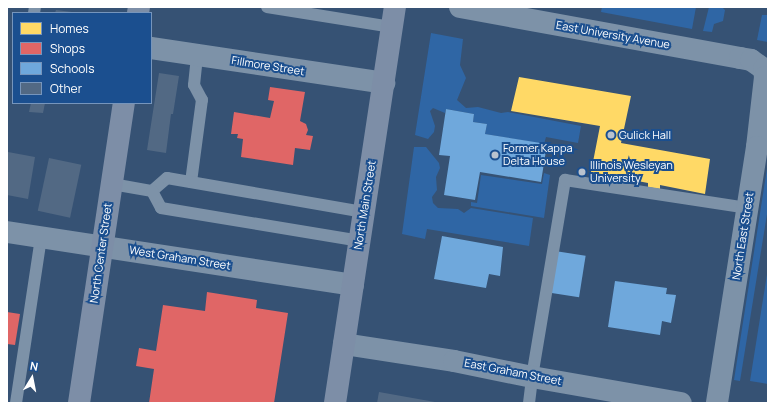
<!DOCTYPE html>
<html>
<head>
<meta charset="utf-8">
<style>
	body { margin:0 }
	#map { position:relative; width:775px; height:410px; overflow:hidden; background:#365274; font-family:Manrope,sans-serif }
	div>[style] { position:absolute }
	.green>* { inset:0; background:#2f66a5 }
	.homes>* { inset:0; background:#ffd966 }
	.shops>* { inset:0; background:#e06666 }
	.schools>* { inset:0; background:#6fa8dc; transform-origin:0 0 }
	.building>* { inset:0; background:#526984; transform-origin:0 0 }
	.lane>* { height:12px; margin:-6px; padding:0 6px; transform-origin:6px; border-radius:6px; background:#7d92a8 }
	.street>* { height:22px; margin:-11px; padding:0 11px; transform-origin:11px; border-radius:11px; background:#7d92a8 }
	.primary>* { height:22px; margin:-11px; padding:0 11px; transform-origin:11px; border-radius:11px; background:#7d8ea7 }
	.dots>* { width:11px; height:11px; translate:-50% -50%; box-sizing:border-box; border:2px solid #1b4f8f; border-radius:50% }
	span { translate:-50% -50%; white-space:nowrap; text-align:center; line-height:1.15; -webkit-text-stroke:4px #1b4f8f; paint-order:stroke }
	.street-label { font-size:11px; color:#fff }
	.poi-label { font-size:11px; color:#fff }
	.left { translate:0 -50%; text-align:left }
	.frame { position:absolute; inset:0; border:8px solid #fff; pointer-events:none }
	.legend { position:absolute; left:12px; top:12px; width:140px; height:92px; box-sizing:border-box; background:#1b4f8f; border:1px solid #7695bc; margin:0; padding:5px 7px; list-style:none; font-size:12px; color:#fff }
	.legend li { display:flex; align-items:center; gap:8px; height:20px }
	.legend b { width:20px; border:1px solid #7695bc }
	.north { position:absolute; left:12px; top:358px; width:40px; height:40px; -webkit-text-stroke:3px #1b4f8f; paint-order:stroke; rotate:10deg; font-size:11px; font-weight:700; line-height:16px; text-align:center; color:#fff }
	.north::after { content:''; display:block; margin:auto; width:14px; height:18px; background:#fff; clip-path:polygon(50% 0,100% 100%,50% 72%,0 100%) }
</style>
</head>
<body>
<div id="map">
	<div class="green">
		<div style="clip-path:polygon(602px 7px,696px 7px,692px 29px,601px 12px)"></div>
		<div style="clip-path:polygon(709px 7px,722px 7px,725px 10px,723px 21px,714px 24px,712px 32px,703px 31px)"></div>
		<div style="clip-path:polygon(762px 15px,768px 15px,768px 42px,757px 40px)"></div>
		<div style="clip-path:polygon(431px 33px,463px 39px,460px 65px,466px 78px,457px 100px,466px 108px,478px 107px,501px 113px,508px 112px,581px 126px,578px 143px,546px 137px,544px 144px,485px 134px,487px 124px,473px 122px,474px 114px,446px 109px,445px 113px,433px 108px,430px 111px,435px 126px,434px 132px,428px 139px,415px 135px)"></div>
		<div style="clip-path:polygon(414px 147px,426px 147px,439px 163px,440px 168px,436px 177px,437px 190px,432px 197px,433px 203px,438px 208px,458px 209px,464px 213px,471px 208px,533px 218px,529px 246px,427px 229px,425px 239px,402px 234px)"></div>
		<div style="clip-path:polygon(768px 162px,768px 208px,740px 381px,734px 380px)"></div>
		<div style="clip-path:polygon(544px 173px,550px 175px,544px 218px,471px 206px,471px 202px,477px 203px,481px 175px,542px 184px)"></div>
		<div style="clip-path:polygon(768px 268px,768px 384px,750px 381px)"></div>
	</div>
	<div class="homes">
		<div style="clip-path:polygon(519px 77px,631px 96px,621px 143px,710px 159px,705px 194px,660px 185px,660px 189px,648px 187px,648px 183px,591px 172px,600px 126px,511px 111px)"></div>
	</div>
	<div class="shops">
		<div style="clip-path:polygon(270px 87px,305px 92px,300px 121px,306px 124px,308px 130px,306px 135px,313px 136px,310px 150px,295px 148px,293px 165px,241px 157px,243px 139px,237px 138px,238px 134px,231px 134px,234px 112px,270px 118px,274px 101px,268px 100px)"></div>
		<div style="clip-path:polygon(207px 292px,257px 300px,256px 308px,288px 313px,274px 403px,149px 403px,154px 369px,136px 366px,139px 348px,156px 351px,163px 305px,205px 311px)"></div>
		<div style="clip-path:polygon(7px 312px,20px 314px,15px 345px,7px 344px)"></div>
	</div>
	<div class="schools">
		<div style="clip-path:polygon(446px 109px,474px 114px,473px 122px,487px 124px,485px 134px,547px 144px,541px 182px,480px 172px,475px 200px,444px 195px,450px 156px,439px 155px)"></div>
		<div style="clip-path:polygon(442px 236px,503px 247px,500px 276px,489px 274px,486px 288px,434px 279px)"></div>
		<div style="left:555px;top:251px;width:31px;height:42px;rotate:9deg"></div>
		<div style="clip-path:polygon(615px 281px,667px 288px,666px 294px,676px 295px,671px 323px,662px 321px,660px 335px,608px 327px)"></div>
	</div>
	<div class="building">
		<div style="clip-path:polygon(56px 10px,72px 12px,72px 13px,55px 13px)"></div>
		<div style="clip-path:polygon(159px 73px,179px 76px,173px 114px,171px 114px,166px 153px,147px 150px)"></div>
		<div style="clip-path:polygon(31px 103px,45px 103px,43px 113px,29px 112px)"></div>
		<div style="clip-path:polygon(8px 152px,35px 157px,28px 199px,7px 195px)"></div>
		<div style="left:49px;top:158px;width:33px;height:54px;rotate:12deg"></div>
		<div style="clip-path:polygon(379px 392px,435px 402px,435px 403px,377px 403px)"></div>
	</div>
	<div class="lane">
		<div style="left:267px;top:7px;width:127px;rotate:9.1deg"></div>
		<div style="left:34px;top:13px;width:6px;rotate:-81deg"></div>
		<div style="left:191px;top:182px;width:83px;rotate:-82.4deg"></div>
		<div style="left:202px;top:100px;width:17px;rotate:-118deg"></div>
		<div style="left:194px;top:85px;width:30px;rotate:-84deg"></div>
		<div style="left:112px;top:184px;width:41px;rotate:9.9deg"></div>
		<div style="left:152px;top:191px;width:20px;rotate:-41deg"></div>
		<div style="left:167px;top:178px;width:200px;rotate:9.8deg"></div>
		<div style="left:152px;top:191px;width:19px;rotate:62deg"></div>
		<div style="left:161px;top:208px;width:202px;rotate:9.4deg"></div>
		<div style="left:16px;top:403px;width:168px;rotate:-81.4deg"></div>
		<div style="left:529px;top:403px;width:26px;rotate:-83deg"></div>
		<div style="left:532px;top:377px;width:200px;rotate:-80.5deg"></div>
		<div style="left:565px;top:180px;width:184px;rotate:8.7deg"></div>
	</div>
	<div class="street">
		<div style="left:460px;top:7px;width:285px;rotate:10.3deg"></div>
		<div style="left:740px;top:58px;width:11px;rotate:10deg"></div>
		<div style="left:751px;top:60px;width:16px;rotate:35deg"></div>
		<div style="left:764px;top:69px;width:8px;rotate:83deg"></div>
		<div style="left:765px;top:77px;width:70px;rotate:96.5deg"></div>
		<div style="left:757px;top:147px;width:259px;rotate:98.9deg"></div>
		<div style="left:151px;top:48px;width:236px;rotate:8.5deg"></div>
		<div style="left:7px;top:232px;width:350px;rotate:8.7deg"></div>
		<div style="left:344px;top:344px;width:111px;rotate:8.8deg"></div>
		<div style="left:454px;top:361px;width:80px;rotate:11.6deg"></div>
		<div style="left:532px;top:377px;width:151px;rotate:9.9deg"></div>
	</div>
	<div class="primary">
		<div style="left:138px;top:13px;width:6px;rotate:-81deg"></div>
		<div style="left:79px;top:403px;width:303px;rotate:-81.5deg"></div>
		<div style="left:335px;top:403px;width:401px;rotate:-81.4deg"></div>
	</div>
	<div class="dots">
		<div style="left:611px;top:135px;background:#b9c2ce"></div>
		<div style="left:495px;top:155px;background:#b9c2ce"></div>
		<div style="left:582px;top:172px;background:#b9c2ce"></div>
	</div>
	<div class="street-label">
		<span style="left:613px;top:35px;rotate:10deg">East University Avenue</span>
		<span style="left:268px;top:66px;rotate:9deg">Fillmore Street</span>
		<span style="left:365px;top:205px;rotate:-81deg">North Main Street</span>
		<span style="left:743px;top:236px;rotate:-81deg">North East Street</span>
		<span style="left:101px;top:253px;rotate:-82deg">North Center Street</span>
		<span style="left:180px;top:258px;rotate:9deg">West Graham Street</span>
		<span style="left:513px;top:372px;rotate:11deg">East Graham Street</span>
	</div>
	<div class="poi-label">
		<span class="left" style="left:619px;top:135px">Gulick Hall</span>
		<span class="left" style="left:503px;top:155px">Former Kappa<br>Delta House</span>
		<span class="left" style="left:590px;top:172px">Illinois Wesleyan<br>University</span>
	</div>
	<div class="frame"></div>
	<ul class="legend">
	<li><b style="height:11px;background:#ffd966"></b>Homes</li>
	<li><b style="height:11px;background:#e06666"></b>Shops</li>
	<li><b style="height:11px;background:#6fa8dc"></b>Schools</li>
	<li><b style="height:11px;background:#526984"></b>Other</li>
	</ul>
	<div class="north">N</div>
</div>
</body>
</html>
